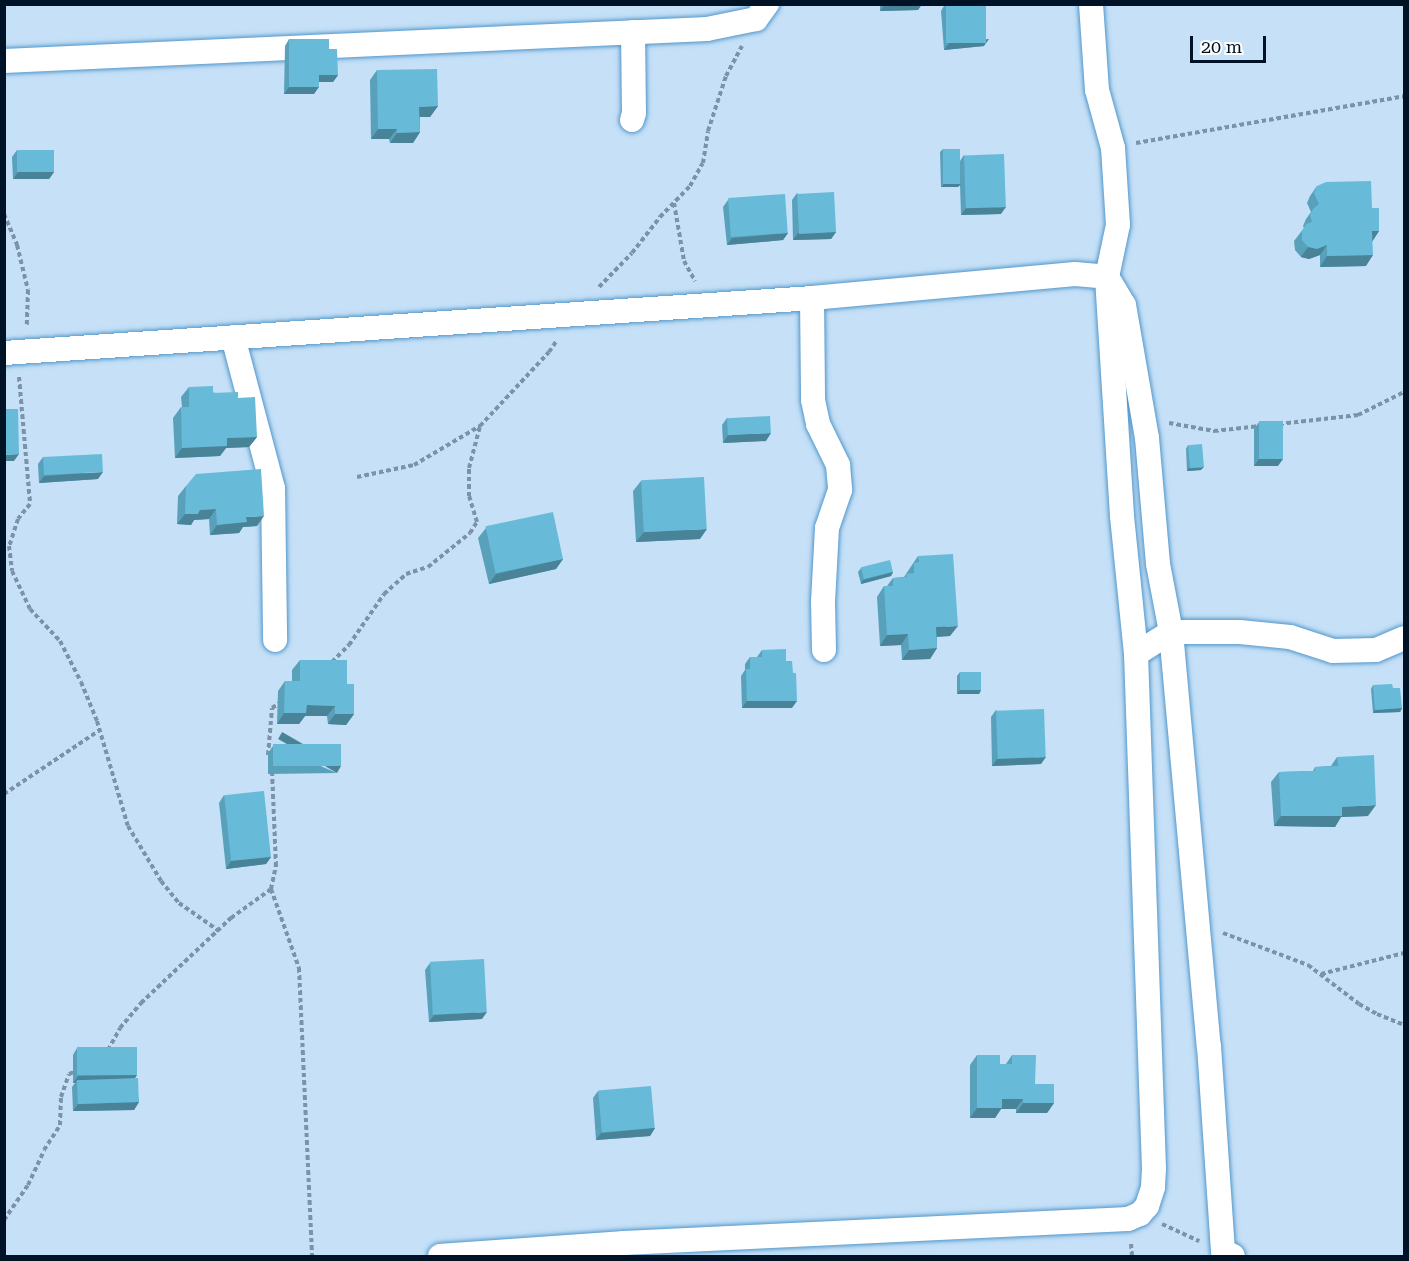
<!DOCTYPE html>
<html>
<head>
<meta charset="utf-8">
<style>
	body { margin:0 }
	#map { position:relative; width:1409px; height:1261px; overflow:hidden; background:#c5e0f7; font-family:"Roboto Serif",serif }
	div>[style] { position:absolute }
	.path>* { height:4px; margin-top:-2px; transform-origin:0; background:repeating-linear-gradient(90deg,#7b92a8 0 4.5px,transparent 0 7.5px) }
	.roads { filter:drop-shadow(0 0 2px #5297cb) drop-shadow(0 0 2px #5297cb) }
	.street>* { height:24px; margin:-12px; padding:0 12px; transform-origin:12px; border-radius:12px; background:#fff }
	.wall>* { inset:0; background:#59a1bb }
	.shaded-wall>* { inset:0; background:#488398; transform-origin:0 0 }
	.building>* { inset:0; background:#67bbd9; transform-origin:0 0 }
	span { translate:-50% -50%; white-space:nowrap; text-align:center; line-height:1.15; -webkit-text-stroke:6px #fdfdfd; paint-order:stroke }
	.frame { position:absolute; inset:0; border:6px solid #001226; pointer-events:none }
	.scale { position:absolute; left:1190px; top:36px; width:76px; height:27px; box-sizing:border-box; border:3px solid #001226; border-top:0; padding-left:8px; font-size:18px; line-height:21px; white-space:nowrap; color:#001226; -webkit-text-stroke:4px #fdfdfd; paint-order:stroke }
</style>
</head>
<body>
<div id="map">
	<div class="path">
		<div style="left:1136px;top:143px;width:272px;rotate:-9.9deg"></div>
		<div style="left:674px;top:203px;width:59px;rotate:80.2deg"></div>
		<div style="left:684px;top:261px;width:23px;rotate:61deg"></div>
		<div style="left:4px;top:214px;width:34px;rotate:67deg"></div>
		<div style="left:17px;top:245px;width:46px;rotate:76.3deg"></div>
		<div style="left:28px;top:290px;width:37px;rotate:92deg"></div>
		<div style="left:599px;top:287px;width:47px;rotate:-45.9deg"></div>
		<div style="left:632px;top:253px;width:46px;rotate:-52.1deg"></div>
		<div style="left:660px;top:217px;width:43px;rotate:-45.9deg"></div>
		<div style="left:690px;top:186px;width:26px;rotate:-61deg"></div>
		<div style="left:703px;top:163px;width:32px;rotate:-81deg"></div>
		<div style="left:708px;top:131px;width:58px;rotate:-71.9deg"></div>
		<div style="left:726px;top:76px;width:34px;rotate:-62deg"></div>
		<div style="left:19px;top:377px;width:127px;rotate:85deg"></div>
		<div style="left:30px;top:504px;width:19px;rotate:129deg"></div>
		<div style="left:18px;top:519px;width:28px;rotate:108deg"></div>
		<div style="left:9px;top:546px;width:25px;rotate:83deg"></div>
		<div style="left:12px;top:571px;width:42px;rotate:64.7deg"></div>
		<div style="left:30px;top:609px;width:44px;rotate:46.8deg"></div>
		<div style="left:60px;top:641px;width:46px;rotate:62.9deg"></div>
		<div style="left:81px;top:682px;width:42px;rotate:67.7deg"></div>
		<div style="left:97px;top:721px;width:109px;rotate:73.6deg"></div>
		<div style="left:128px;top:826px;width:64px;rotate:59deg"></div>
		<div style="left:161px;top:881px;width:28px;rotate:51deg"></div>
		<div style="left:179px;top:903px;width:49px;rotate:35deg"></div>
		<div style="left:1169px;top:423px;width:46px;rotate:10.1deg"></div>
		<div style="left:1214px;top:431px;width:46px;rotate:-6.2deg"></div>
		<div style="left:1279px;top:424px;width:80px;rotate:-6.5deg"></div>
		<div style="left:1358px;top:415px;width:51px;rotate:-26.6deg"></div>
		<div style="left:357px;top:477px;width:58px;rotate:-11.9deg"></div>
		<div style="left:414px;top:465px;width:77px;rotate:-30.6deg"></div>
		<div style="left:480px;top:426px;width:101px;rotate:-47deg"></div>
		<div style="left:549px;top:352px;width:14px;rotate:-56deg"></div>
		<div style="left:332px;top:662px;width:24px;rotate:-45deg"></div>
		<div style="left:349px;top:645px;width:62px;rotate:-55.5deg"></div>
		<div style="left:384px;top:594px;width:30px;rotate:-42deg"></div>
		<div style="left:406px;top:574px;width:23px;rotate:-18deg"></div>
		<div style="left:428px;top:567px;width:54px;rotate:-39deg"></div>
		<div style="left:470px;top:533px;width:13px;rotate:-58deg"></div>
		<div style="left:477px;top:522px;width:27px;rotate:-107deg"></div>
		<div style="left:469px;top:496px;width:28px;rotate:-90deg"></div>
		<div style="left:469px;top:468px;width:43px;rotate:-75.3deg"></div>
		<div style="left:268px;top:755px;width:47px;rotate:-85.1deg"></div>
		<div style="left:272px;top:708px;width:11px;rotate:-34deg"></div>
		<div style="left:4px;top:794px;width:115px;rotate:-33.7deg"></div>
		<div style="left:271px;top:889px;width:84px;rotate:70.5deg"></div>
		<div style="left:299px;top:968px;width:288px;rotate:87.4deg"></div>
		<div style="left:1223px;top:933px;width:91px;rotate:20.6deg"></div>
		<div style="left:1308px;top:965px;width:64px;rotate:37.4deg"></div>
		<div style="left:1359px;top:1004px;width:21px;rotate:29deg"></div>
		<div style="left:1377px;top:1014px;width:29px;rotate:22deg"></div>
		<div style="left:1321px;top:974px;width:86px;rotate:-14.2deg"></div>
		<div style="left:108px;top:1050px;width:25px;rotate:-61deg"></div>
		<div style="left:120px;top:1028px;width:33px;rotate:-50deg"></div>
		<div style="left:141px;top:1003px;width:124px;rotate:-43.4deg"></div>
		<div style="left:231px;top:918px;width:49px;rotate:-35.9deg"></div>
		<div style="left:271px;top:889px;width:24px;rotate:-78deg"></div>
		<div style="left:276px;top:866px;width:95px;rotate:-92.4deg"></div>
		<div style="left:4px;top:1220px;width:42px;rotate:-55.6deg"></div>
		<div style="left:28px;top:1185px;width:38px;rotate:-65deg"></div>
		<div style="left:44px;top:1150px;width:30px;rotate:-57deg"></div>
		<div style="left:60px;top:1125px;width:28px;rotate:-88deg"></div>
		<div style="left:61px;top:1097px;width:24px;rotate:-71deg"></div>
		<div style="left:69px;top:1074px;width:8px;rotate:-23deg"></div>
		<div style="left:1162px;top:1224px;width:41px;rotate:24.7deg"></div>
		<div style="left:1131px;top:1244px;width:12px;rotate:85deg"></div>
	</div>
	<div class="roads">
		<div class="street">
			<div style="left:4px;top:61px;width:704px;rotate:-2.61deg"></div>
			<div style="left:707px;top:29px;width:50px;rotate:-11.5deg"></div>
			<div style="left:756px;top:19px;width:19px;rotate:-54deg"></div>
			<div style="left:632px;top:120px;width:7px;rotate:-74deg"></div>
			<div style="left:634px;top:113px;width:81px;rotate:-90.7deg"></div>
			<div style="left:812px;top:298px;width:102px;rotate:89.4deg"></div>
			<div style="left:813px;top:400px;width:25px;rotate:78deg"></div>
			<div style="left:818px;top:424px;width:46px;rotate:64deg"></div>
			<div style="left:838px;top:465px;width:25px;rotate:85deg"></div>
			<div style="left:840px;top:490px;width:40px;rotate:108.9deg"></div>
			<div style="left:827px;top:528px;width:74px;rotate:93.1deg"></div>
			<div style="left:823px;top:602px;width:48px;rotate:88.8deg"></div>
			<div style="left:233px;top:337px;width:156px;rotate:75.2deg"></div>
			<div style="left:273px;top:488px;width:152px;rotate:89.2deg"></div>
			<div style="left:4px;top:353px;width:810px;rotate:-3.89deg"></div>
			<div style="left:812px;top:298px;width:264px;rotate:-5.2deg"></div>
			<div style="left:1075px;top:274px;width:32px;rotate:5deg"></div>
			<div style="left:1107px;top:277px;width:33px;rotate:59deg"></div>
			<div style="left:1124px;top:305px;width:135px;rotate:80.2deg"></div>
			<div style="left:1147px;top:438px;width:126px;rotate:85deg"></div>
			<div style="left:1158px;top:564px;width:69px;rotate:79.2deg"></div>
			<div style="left:1171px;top:632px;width:416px;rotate:84.8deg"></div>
			<div style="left:1209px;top:1046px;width:205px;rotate:86.1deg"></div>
			<div style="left:1223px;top:1251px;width:11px;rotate:27deg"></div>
			<div style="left:1136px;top:654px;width:41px;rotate:-32.2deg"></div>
			<div style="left:1171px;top:632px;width:69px"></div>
			<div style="left:1240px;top:632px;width:50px;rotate:5.7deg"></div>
			<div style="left:1290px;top:637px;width:45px;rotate:18deg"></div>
			<div style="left:1333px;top:651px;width:43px;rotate:-1.3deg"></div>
			<div style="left:1376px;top:650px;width:30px;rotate:-23deg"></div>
			<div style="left:440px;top:1256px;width:184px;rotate:-4deg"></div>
			<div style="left:624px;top:1243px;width:505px;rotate:-2.73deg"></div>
			<div style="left:1128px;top:1219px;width:13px;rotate:-23deg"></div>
			<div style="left:1140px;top:1214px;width:11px;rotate:-49deg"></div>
			<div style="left:1147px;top:1206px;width:20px;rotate:-72deg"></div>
			<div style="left:1153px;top:1187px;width:18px;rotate:-87deg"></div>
			<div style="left:1154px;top:1169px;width:515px;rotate:-92deg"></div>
			<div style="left:1136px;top:654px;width:139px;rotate:-95.8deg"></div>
			<div style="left:1122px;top:516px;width:239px;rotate:-93.6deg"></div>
			<div style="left:1107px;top:277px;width:53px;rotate:-78.1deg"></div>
			<div style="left:1118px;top:225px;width:77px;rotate:-93.7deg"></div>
			<div style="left:1113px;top:148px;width:60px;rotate:-105.4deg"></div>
			<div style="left:1097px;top:90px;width:86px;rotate:-94deg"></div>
		</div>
	</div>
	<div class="wall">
		<div style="clip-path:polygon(880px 4px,922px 4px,918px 10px,880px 11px)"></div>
		<div style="clip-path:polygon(945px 4px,986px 4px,984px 46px,944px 50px,941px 11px)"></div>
		<div style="clip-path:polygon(289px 39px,329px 49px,338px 75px,333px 82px,319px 82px,314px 94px,284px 94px,285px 46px)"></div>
		<div style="clip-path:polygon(377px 70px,438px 106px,430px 117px,420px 117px,420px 132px,413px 143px,390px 143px,389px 139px,371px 139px,370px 80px)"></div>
		<div style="clip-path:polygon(943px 149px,960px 161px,964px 155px,1001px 214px,961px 215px,960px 185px,958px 187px,941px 187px,940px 152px)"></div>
		<div style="clip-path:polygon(17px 150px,54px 172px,49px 179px,13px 179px,12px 157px)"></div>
		<div style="clip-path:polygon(1317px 186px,1372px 208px,1379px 231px,1372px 241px,1366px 266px,1320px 267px,1320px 255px,1309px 259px,1301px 257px,1295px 250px,1294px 241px,1304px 228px,1303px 226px,1306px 219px,1311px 212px,1307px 203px,1310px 196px)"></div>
		<div style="clip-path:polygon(797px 193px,836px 232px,831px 239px,793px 240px,792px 200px)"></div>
		<div style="clip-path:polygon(728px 200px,788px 233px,783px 240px,727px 245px,723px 207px)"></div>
		<div style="clip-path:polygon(189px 387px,238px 398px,257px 437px,249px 447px,226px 448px,220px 456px,175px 458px,173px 418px,181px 407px,182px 407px,181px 397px)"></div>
		<div style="clip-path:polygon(727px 418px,766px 441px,723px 443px,722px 425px)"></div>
		<div style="clip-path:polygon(1259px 422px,1278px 466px,1254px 466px,1254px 429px)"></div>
		<div style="clip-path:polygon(1188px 445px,1201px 470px,1187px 471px,1186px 449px)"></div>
		<div style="clip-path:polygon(43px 457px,98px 479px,39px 483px,38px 464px)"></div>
		<div style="clip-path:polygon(641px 481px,700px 539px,636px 542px,633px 491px)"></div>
		<div style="clip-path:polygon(186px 486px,257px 526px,243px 527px,239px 533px,210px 535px,209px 519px,194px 520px,191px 525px,177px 524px,178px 496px)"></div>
		<div style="clip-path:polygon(486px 528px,563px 559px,556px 569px,489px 584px,478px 538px)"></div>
		<div style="clip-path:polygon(918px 556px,950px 636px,937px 637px,937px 648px,930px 659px,902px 660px,901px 645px,880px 646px,877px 597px,884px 586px,887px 586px,893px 578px,904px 577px)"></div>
		<div style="clip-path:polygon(861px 568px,893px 572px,891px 576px,861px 584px,858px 572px)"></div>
		<div style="clip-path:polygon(762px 650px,786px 661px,792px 708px,742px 708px,741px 676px,745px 670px,745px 664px,750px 657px,757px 657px)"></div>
		<div style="clip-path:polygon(300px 660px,347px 684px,354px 714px,346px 725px,328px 724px,327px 716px,305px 716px,299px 724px,277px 724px,278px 691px,285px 681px,292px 681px,292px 670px)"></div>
		<div style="clip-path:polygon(960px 672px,981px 690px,979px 694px,957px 694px,957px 676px)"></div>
		<div style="clip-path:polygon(1373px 685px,1393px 688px,1402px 708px,1400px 712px,1373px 713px,1371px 689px)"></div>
		<div style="clip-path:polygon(996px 710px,1041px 764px,992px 766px,991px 717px)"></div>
		<div style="clip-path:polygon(273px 746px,337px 773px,268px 774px,268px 753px)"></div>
		<div style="clip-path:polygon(1337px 757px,1368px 816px,1341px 817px,1335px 827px,1274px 826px,1271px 782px,1279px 772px,1313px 771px,1315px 767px,1331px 766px)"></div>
		<div style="clip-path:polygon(224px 795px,271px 857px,266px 864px,226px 869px,219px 803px)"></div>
		<div style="clip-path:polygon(430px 963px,482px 1019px,429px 1022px,425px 970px)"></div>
		<div style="clip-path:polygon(77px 1048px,137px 1075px,135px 1078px,139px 1102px,134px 1110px,73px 1111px,72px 1087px,75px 1083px,73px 1083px,73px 1055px)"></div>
		<div style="clip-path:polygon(977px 1055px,1000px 1064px,1006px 1064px,1012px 1055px,1035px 1084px,1054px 1103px,1047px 1113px,1016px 1113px,1016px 1109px,1001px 1109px,995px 1118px,970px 1118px,970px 1065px)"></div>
		<div style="clip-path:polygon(598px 1091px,655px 1128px,650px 1136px,596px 1140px,593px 1098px)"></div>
	</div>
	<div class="shaded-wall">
		<div style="clip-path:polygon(885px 4px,922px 4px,918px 10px,880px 11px)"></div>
		<div style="clip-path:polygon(989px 39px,984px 46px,944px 50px,949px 43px)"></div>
		<div style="clip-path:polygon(319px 75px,338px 75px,333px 82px,314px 82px)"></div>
		<div style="clip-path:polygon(289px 87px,319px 87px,314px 94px,284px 94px)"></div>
		<div style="clip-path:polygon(438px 106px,430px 117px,412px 117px,419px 107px)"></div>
		<div style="clip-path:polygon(378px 129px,397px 129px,389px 139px,371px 139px)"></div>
		<div style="clip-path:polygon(420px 132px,413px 143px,390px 143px,397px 133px)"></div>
		<div style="clip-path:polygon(18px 172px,54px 172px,49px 179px,13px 179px)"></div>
		<div style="clip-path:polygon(944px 184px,961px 184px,958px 187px,941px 187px)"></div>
		<div style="clip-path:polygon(1006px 207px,1001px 214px,961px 215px,966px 208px)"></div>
		<div style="clip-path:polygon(1372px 231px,1379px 231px,1372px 242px)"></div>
		<div style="clip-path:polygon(836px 232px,831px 239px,793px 240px,798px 233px)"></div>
		<div style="clip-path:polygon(788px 233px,783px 240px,727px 245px,732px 238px)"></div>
		<div style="clip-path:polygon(1327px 245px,1320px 255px,1309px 259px,1301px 257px,1308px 247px)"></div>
		<div style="clip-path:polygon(1373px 255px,1366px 266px,1320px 267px,1327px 256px)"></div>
		<div style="clip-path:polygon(771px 433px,766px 441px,723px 443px,728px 435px)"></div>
		<div style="clip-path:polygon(257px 437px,249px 447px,226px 448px,220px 456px,175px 458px,182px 448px,227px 438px)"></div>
		<div style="clip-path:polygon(19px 454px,14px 461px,4px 461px,4px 455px)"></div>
		<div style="clip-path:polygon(1259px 459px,1283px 459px,1278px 466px,1254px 466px)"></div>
		<div style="clip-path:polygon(1204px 467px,1201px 470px,1187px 471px,1189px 468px)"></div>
		<div style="clip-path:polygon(103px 472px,98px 479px,39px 483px,44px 476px)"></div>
		<div style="clip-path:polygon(216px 509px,209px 519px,194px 520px,191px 525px,177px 524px,185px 514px,200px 510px)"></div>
		<div style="clip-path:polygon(264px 516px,257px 526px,243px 527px,239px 533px,210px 535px,217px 525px,246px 517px)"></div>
		<div style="clip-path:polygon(707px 529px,700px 539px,636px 542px,644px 532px)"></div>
		<div style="clip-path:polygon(563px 559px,556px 569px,489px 584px,496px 574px)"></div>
		<div style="clip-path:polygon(893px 572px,891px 576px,861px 584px,863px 580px)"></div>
		<div style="clip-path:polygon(958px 626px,950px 636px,929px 637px,936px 627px)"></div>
		<div style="clip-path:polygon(908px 634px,901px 645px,880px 646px,887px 635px)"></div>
		<div style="clip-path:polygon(937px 648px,930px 659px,902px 660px,909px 650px)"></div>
		<div style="clip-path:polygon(960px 690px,981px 690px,979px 694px,957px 694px)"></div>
		<div style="clip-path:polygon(747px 701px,797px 701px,792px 708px,742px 708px)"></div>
		<div style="clip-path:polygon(307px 705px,335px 706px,327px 716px,305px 716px,299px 724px,277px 724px,284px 713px)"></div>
		<div style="clip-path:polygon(1402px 708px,1400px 712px,1373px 713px,1375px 710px)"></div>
		<div style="clip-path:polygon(335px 714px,354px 714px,346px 725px,328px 724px)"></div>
		<div style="clip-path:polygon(1046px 757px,1041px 764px,992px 766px,997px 759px)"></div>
		<div style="left:341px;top:766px;width:8px;height:68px;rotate:120deg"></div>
		<div style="clip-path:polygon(1376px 805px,1368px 816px,1341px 817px,1335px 827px,1274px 826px,1281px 816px,1342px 807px)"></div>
		<div style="clip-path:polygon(271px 857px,266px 864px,226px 869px,231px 861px)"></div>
		<div style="clip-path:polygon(487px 1012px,482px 1019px,429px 1022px,434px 1015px)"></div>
		<div style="clip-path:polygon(137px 1075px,132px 1082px,77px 1080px,75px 1083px,73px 1083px,78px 1076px)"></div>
		<div style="clip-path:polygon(1002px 1099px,1023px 1099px,1016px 1109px,1001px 1109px,995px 1118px,970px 1118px,977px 1108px)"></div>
		<div style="clip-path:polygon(139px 1102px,134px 1110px,73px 1111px,78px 1104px)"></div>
		<div style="clip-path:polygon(1023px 1103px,1054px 1103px,1047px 1113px,1016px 1113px)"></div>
		<div style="clip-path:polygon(655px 1128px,650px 1136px,596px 1140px,601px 1133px)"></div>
	</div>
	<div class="building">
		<div style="left:946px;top:4px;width:40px;height:39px"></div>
		<div style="clip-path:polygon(289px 39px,329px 39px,329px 49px,337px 49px,338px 75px,319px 75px,319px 87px,289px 87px)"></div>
		<div style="clip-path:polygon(437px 69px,438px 106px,419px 107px,420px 132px,397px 133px,397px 129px,378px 129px,377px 70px)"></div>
		<div style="left:943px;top:149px;width:17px;height:35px"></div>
		<div style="left:17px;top:150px;width:37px;height:22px"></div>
		<div style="left:1004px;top:154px;width:53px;height:40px;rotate:88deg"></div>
		<div style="clip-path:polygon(1371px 181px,1372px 208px,1379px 208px,1379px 231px,1372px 231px,1373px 255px,1327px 256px,1327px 245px,1317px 249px,1308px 247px,1302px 240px,1302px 231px,1306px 224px,1312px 222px,1310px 215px,1313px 209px,1319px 204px,1314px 193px,1317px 186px,1326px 182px)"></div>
		<div style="left:834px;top:192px;width:40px;height:37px;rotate:87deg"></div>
		<div style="left:785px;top:194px;width:39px;height:57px;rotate:86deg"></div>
		<div style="clip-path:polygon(213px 386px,213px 393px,238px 392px,238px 398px,255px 397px,257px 437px,227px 438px,227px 446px,182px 448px,181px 407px,189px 407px,189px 387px)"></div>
		<div style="clip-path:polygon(4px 398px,6px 398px,6px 409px,18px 409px,19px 454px,4px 455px)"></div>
		<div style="left:770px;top:416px;width:17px;height:43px;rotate:87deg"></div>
		<div style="left:1283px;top:421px;width:38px;height:24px;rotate:90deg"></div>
		<div style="left:1202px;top:444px;width:23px;height:14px;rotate:85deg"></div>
		<div style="left:102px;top:454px;width:18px;height:59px;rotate:87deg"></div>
		<div style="clip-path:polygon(261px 469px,264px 516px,246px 517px,247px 522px,217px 525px,216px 509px,200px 510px,198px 514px,185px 514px,186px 486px,196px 474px)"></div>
		<div style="left:704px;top:477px;width:52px;height:63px;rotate:87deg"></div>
		<div style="left:553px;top:512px;width:48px;height:69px;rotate:78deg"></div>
		<div style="clip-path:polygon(953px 554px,958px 626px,936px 627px,937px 648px,909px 650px,908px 634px,887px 635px,884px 586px,893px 586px,893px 578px,907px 577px,906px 574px,914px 573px,914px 563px,919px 562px,918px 556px)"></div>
		<div style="left:890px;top:560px;width:12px;height:30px;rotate:76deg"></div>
		<div style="clip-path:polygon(786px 649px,786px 661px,792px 661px,793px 673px,796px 673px,797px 701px,747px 701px,746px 669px,750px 669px,750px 657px,762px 657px,762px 650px)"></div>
		<div style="clip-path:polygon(300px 660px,347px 660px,347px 684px,354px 684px,354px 714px,335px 714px,335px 706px,307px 705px,306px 713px,284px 713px,285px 681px,300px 681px)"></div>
		<div style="left:960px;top:672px;width:21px;height:18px"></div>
		<div style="clip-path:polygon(1392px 684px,1393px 688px,1400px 688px,1402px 708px,1375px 710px,1373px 685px)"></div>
		<div style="left:1044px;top:709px;width:48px;height:48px;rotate:88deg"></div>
		<div style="left:341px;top:744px;width:22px;height:68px;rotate:90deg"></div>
		<div style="clip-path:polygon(1374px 755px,1376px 805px,1342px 807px,1342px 816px,1281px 816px,1279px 772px,1315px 771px,1315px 767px,1338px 766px,1337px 757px)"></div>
		<div style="left:264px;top:791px;width:66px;height:40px;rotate:84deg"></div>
		<div style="left:484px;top:959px;width:53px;height:54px;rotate:87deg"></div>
		<div style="left:137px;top:1047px;width:28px;height:60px;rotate:90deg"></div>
		<div style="clip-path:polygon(977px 1055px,1000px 1055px,1000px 1064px,1012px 1064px,1012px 1055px,1036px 1055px,1035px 1084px,1054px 1084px,1054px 1103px,1023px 1103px,1023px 1099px,1002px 1099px,1002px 1108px,977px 1108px)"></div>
		<div style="left:138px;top:1078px;width:24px;height:61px;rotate:88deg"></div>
		<div style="left:651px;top:1086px;width:42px;height:53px;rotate:85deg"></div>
	</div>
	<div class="frame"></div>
	<div class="scale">20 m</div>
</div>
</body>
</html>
